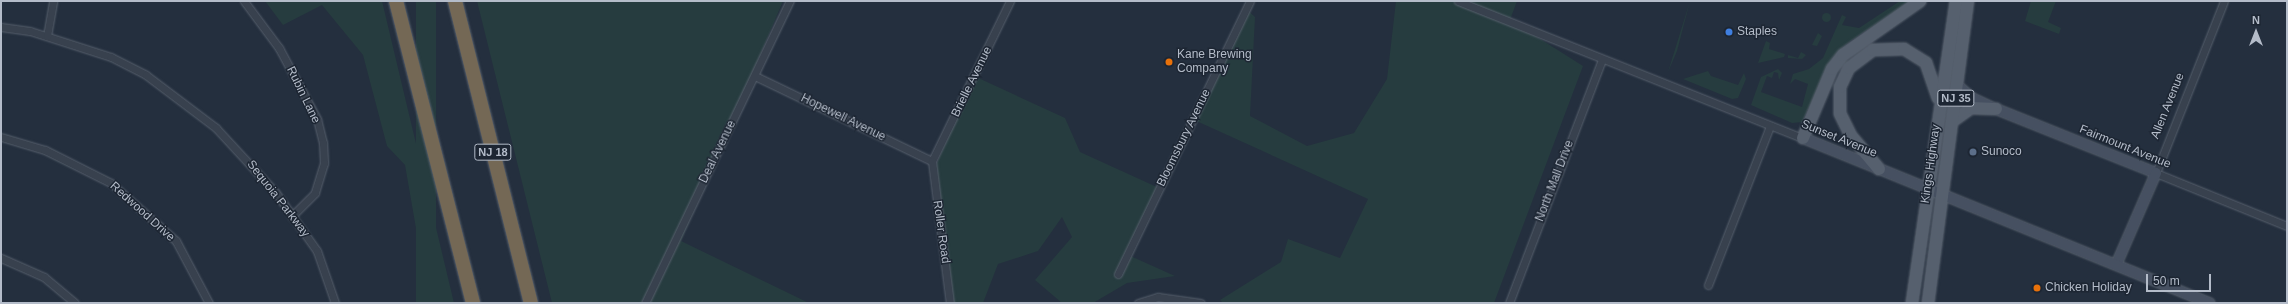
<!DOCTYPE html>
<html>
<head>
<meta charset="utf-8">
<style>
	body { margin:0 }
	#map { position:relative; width:2288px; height:304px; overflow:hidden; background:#242f3e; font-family:Helvetica,sans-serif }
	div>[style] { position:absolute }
	.green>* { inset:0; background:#263c3f; transform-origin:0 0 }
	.round { border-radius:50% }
	.roads { filter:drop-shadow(0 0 1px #565f6c) drop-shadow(0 0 1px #565f6c) }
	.street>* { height:7px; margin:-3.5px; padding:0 3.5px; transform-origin:3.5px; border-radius:3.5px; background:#38414e }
	.secondary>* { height:10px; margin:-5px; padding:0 5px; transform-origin:5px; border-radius:5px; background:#465061 }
	.primary>* { height:12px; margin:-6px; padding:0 6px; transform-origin:6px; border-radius:6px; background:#56606e }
	.highway>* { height:14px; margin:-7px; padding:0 7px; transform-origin:7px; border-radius:7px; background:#746855 }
	.dots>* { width:11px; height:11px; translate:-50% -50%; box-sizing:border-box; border:2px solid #1d2633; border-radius:50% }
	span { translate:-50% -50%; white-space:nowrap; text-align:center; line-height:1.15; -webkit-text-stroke:3px #1d2633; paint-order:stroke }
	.shield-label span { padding:1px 3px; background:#1d2633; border:1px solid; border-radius:3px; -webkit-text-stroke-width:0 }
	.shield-label { font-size:11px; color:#b4bcc9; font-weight:700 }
	.poi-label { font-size:12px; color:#b4bcc9 }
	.left { translate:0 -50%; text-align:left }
	.street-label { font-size:12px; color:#b4bcc9 }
	.frame { position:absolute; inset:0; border:2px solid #b4bcc9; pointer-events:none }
	.north { position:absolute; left:2236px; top:12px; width:40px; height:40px; -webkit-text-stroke:3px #1d2633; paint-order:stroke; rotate:0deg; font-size:11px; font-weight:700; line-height:16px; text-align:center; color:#b4bcc9 }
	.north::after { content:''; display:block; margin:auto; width:14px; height:18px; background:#b4bcc9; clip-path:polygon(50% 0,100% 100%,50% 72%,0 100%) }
	.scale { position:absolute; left:2146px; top:274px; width:65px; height:18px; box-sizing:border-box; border:2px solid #b4bcc9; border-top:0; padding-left:5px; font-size:12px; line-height:14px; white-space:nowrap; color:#b4bcc9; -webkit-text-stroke:3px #1d2633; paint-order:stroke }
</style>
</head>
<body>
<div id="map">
	<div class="green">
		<div style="clip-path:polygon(265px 1px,382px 1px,454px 303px,429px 303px,405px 165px,387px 146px,363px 55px,322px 5px,283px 25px)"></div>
		<div style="left:416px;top:1px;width:20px;height:311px"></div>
		<div style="clip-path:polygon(477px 1px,783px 1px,681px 241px,809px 303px,552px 303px)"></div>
		<div style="clip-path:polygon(1396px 1px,1517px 1px,1510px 20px,1583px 66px,1494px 303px,1223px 303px,1220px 300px,1281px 262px,1288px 239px,1340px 258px,1368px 199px,1192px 119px,1245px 8px,1255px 17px,1250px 116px,1307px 146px,1354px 133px,1387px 79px)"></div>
		<div style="clip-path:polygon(1690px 1px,1677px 51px,1668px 72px)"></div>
		<div style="clip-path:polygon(1900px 1px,1911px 1px,1849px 42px,1834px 56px,1802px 122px,1792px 123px,1751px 105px,1761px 77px,1778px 69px,1782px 73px,1779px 80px,1778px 73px,1774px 72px,1772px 78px,1767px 76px,1761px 92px,1802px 107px,1808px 84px,1795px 79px,1790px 84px,1793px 74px,1809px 69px,1823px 58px,1842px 15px,1846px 17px,1842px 25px,1859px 28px)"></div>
		<div style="clip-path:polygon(2031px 1px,2056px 1px,2048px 22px,2061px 28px,2059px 34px,2025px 21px)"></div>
		<div class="round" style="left:1821.5px;top:12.5px;width:9px;height:9px"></div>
		<div style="clip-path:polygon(1818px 33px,1822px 36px,1817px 46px,1812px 45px)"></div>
		<div style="clip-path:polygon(1766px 41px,1770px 43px,1769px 49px,1785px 54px,1784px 57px,1758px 63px)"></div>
		<div style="clip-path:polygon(1801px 52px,1806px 55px,1802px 59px,1788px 58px,1788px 55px,1798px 58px)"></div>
		<div style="clip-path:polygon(1708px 71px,1711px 76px,1738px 85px,1744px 73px,1746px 79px,1738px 98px,1732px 99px,1683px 79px)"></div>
		<div style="clip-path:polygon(974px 76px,1065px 118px,1080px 152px,1159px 188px,1126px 254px,1175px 276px,1127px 283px,1093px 303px,1062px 303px,1035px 280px,1072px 237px,1062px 217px,1038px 251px,998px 264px,983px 303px,950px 303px,934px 170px)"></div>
	</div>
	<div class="roads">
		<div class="street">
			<div style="left:244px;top:1px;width:59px;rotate:53.3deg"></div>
			<div style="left:279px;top:48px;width:81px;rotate:61.8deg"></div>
			<div style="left:317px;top:119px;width:25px;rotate:76deg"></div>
			<div style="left:323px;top:143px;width:20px;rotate:87deg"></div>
			<div style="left:324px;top:163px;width:31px;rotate:107deg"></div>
			<div style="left:315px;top:193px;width:33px;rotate:135deg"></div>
			<div style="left:1458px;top:1px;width:371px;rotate:21.7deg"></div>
			<div style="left:2224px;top:1px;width:185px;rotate:111.6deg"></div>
			<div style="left:2156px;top:173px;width:141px;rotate:22deg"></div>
			<div style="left:1px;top:27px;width:29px;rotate:8deg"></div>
			<div style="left:30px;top:31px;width:85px;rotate:17.8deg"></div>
			<div style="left:111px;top:57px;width:39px;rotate:27deg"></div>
			<div style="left:146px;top:75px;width:88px;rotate:37.1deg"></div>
			<div style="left:216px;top:128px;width:88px;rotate:47.3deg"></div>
			<div style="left:276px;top:193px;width:71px;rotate:54.7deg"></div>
			<div style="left:317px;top:251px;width:55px;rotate:70.9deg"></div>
			<div style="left:47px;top:36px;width:36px;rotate:-80deg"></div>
			<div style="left:755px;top:76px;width:196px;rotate:25.7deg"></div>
			<div style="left:1px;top:137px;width:46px;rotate:16.5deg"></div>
			<div style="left:45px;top:150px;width:74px;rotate:26.6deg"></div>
			<div style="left:111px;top:183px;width:87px;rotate:41.7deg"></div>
			<div style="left:176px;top:241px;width:70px;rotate:62deg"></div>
			<div style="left:932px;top:161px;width:178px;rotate:-64deg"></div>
			<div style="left:932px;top:161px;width:143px;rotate:82.8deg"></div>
			<div style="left:1px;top:258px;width:47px;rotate:23.8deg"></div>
			<div style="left:44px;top:277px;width:40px;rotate:40deg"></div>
			<div style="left:1118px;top:274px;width:303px;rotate:-64.2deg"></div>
			<div style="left:1708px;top:285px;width:171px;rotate:-68.7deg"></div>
			<div style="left:645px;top:303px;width:335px;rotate:-64.4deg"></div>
			<div style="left:1138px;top:303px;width:21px;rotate:-17deg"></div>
			<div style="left:1158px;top:297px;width:43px;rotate:7.9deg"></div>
			<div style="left:1509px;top:303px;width:261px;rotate:-69.1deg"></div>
		</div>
		<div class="secondary">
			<div style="left:1957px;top:85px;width:20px;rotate:41deg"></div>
			<div style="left:1972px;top:98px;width:26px;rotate:25deg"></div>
			<div style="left:1996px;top:109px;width:172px;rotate:21.8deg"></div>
			<div style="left:2156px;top:173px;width:100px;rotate:113.5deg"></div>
			<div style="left:1803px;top:138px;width:439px;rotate:22.1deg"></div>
		</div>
		<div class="primary">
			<div style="left:1953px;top:121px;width:22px;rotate:-36deg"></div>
			<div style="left:1971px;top:108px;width:25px;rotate:2deg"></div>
			<div style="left:1803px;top:138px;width:75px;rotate:-67.2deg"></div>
			<div style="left:1832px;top:69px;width:18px;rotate:-52deg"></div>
			<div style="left:1843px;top:55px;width:94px;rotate:-35deg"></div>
			<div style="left:1879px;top:169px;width:43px;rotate:-130.3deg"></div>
			<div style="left:1851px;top:136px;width:25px;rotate:-116deg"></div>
			<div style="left:1840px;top:113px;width:26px;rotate:-90deg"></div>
			<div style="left:1840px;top:87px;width:21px;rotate:-65deg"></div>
			<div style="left:1849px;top:68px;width:30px;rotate:-37deg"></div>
			<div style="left:1873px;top:50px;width:31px;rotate:-2deg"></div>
			<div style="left:1904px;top:49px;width:26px;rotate:32deg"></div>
			<div style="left:1926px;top:63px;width:37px;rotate:71deg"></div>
			<div style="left:1912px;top:303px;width:305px;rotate:-81.7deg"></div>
			<div style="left:1928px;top:303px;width:305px;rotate:-82.5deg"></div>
		</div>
		<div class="highway">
			<div style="left:396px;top:1px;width:312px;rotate:75.7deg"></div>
			<div style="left:455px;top:1px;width:311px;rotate:75.9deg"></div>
		</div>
	</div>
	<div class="dots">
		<div style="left:1729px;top:32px;background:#3f7fe0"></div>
		<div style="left:1169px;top:62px;background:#e8710a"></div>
		<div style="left:1973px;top:152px;background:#5c6f8a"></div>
		<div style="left:2037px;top:288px;background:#e8710a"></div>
	</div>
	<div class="shield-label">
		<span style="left:1956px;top:98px">NJ 35</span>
		<span style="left:493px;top:152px">NJ 18</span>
	</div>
	<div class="poi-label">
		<span class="left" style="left:1737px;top:32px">Staples</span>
		<span class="left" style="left:1177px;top:62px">Kane Brewing<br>Company</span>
		<span class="left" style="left:1981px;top:152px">Sunoco</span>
		<span class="left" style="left:2045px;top:288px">Chicken Holiday</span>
	</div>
	<div class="street-label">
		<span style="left:972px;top:82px;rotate:-64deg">Brielle Avenue</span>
		<span style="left:303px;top:95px;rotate:64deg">Rubin Lane</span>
		<span style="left:2168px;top:106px;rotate:-68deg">Allen Avenue</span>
		<span style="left:843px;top:118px;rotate:26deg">Hopewell Avenue</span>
		<span style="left:1184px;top:138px;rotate:-64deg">Bloomsbury Avenue</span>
		<span style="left:1839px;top:139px;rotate:22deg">Sunset Avenue</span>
		<span style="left:2125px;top:147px;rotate:22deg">Fairmount Avenue</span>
		<span style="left:718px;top:152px;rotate:-64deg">Deal Avenue</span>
		<span style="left:1931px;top:164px;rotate:-82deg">Kings Highway</span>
		<span style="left:1555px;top:181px;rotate:-69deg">North Mall Drive</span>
		<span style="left:278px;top:199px;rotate:52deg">Sequoia Parkway</span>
		<span style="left:142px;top:212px;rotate:42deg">Redwood Drive</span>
		<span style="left:941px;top:232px;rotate:82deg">Roller Road</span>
	</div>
	<div class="frame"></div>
	<div class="north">N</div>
	<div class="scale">50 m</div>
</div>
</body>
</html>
